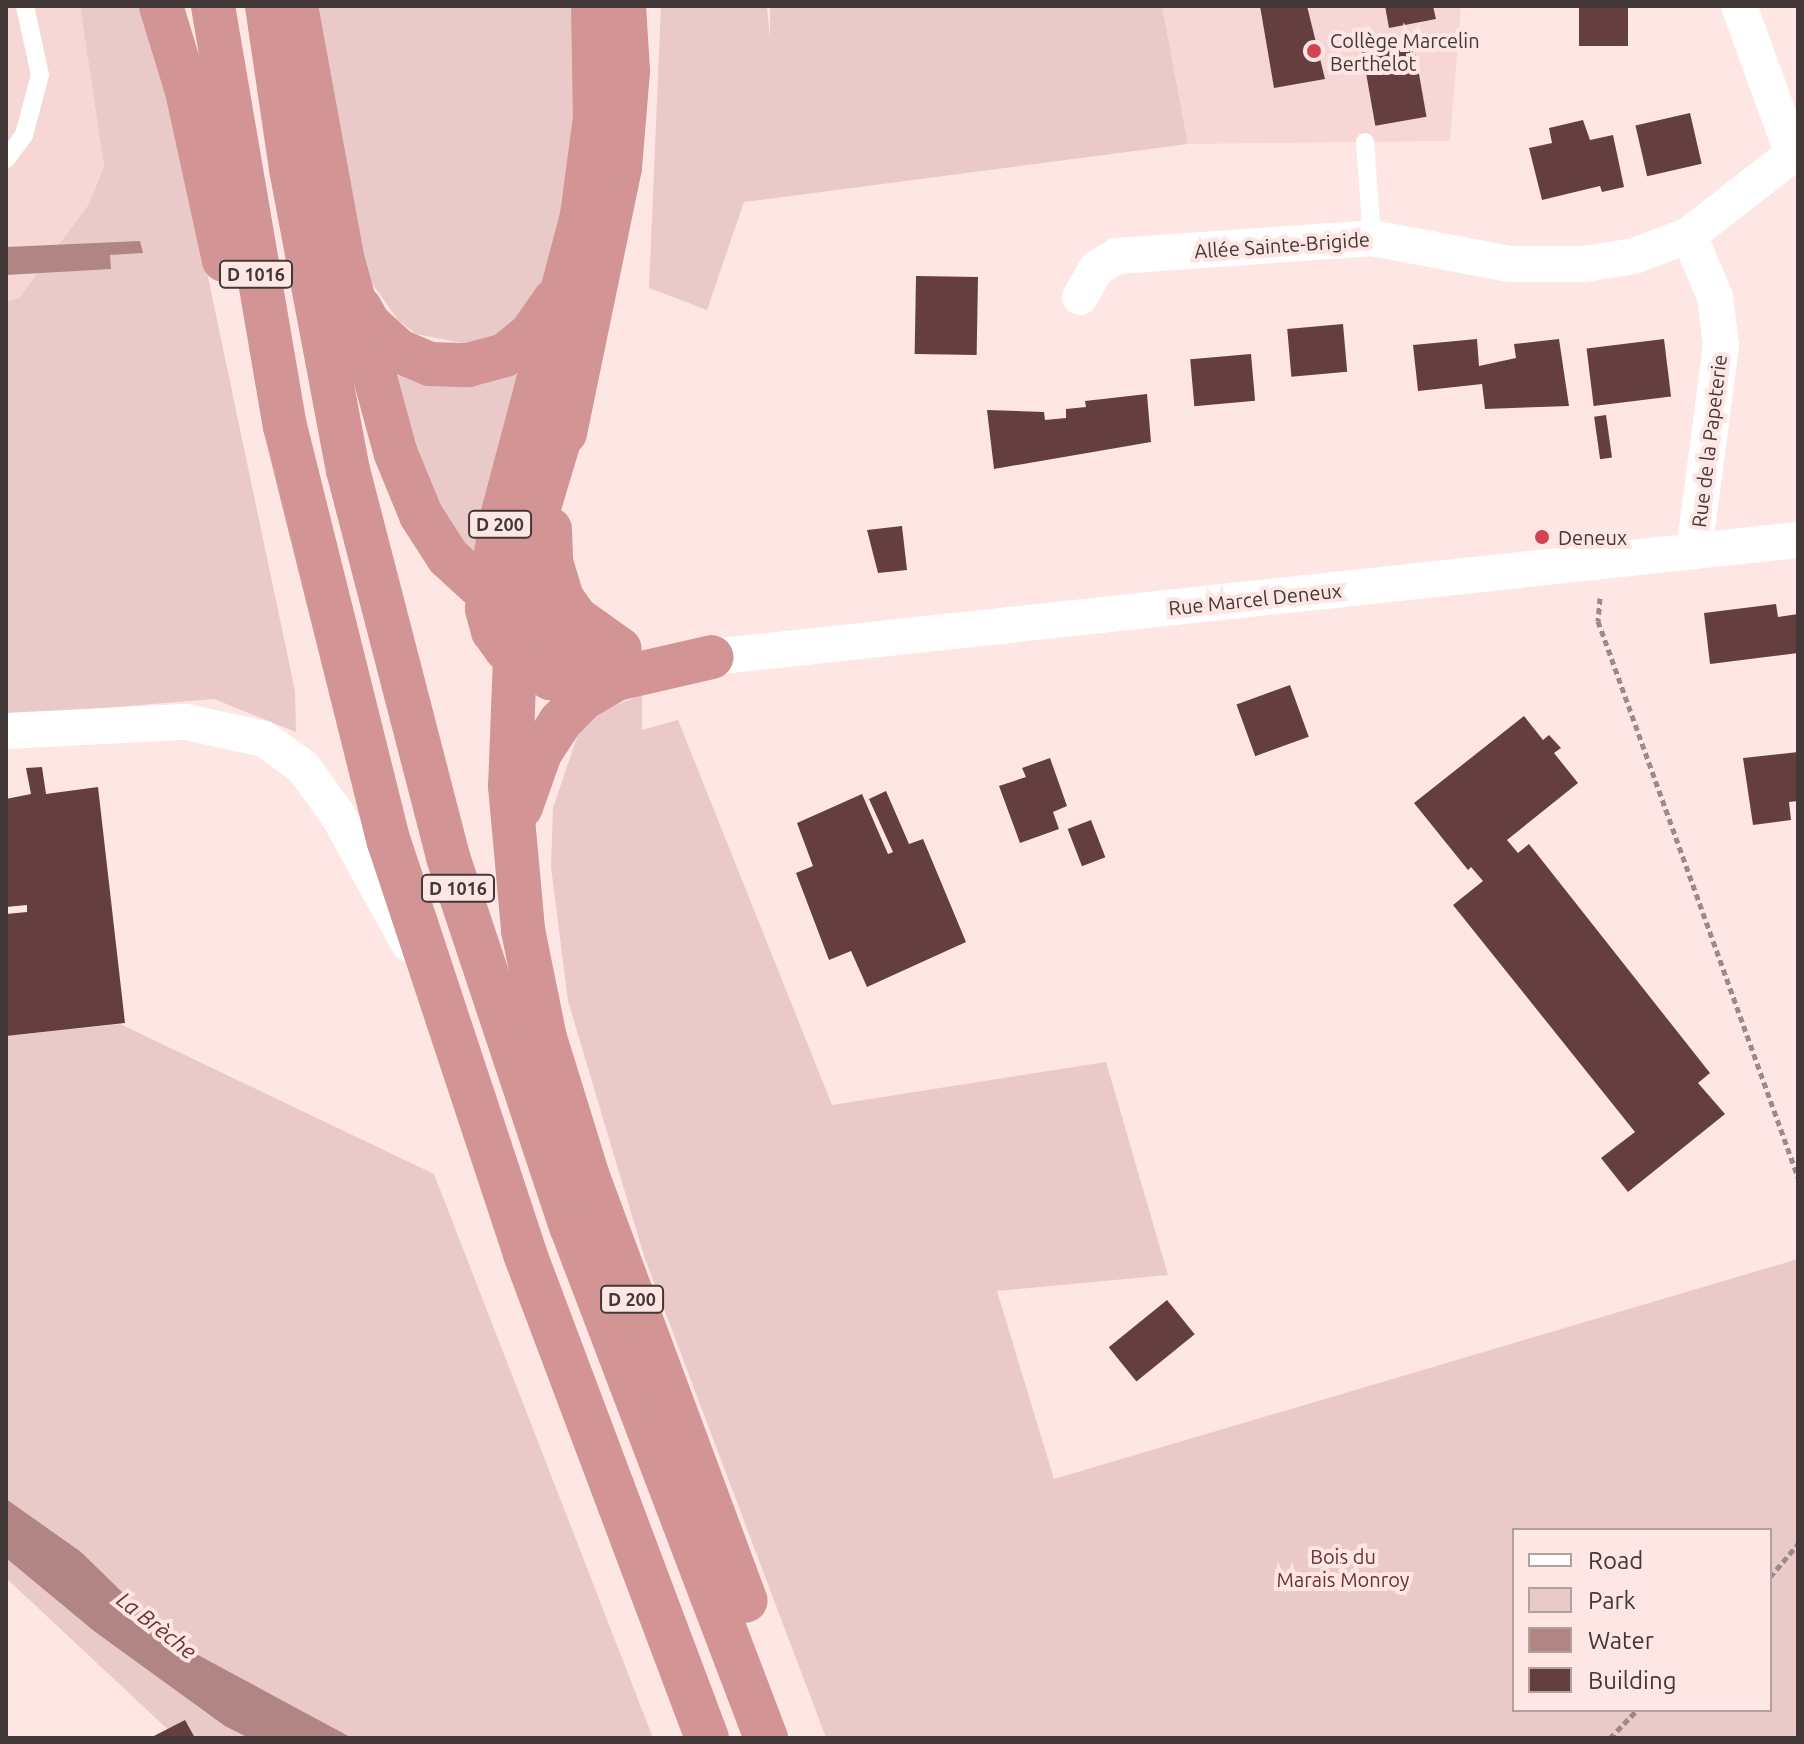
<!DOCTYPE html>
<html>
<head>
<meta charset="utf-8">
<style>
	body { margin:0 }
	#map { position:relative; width:1804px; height:1744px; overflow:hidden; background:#fee6e5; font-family:Ubuntu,sans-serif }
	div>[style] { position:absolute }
	.built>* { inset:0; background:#f7d7d6 }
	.green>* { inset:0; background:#eac9c9 }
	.water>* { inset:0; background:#b08584 }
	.building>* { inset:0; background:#653f3f; transform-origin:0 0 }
	.path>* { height:5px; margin-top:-2.5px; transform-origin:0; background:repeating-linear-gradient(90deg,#9a8a89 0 6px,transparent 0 10px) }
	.service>* { height:18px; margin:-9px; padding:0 9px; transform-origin:9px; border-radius:9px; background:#fff }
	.minor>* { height:36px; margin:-18px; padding:0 18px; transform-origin:18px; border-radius:18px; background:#fff }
	.trunk>* { height:44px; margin:-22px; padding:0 22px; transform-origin:22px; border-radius:22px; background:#d29494 }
	.dots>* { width:22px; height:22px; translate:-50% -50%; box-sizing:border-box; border:4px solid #fee6e5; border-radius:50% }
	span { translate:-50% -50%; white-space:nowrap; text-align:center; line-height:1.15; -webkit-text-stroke:8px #fee6e5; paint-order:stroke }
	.shield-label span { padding:2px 6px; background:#fee6e5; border:2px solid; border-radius:6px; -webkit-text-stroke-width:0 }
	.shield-label { font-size:18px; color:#413837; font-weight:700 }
	.poi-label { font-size:20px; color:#413837 }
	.left { translate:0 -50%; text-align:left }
	.street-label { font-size:20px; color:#413837 }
	.park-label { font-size:20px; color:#6c3133 }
	.water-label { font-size:22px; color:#6a3032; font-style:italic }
	.frame { position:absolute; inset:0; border:8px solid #413837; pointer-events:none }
	.legend { position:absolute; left:1512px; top:1528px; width:260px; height:184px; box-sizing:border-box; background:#fee6e5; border:2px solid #b2a09f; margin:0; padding:10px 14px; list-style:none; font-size:24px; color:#413837 }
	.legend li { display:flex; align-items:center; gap:16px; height:40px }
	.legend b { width:40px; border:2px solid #b2a09f }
</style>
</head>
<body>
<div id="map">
	<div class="built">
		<div style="clip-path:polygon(6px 6px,80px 6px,104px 166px,89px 204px,19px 298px,6px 301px)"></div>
		<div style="clip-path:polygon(1162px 6px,1461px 6px,1450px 141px,1188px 144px)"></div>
	</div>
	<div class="green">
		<div style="clip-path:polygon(80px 6px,140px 6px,163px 63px,295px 691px,296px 732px,214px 699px,6px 716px,6px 301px,19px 298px,89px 204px,104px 166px)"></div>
		<div style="clip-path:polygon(313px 6px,570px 6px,581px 70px,578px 132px,546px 288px,506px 332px,467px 344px,416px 334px,398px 320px,364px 272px)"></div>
		<div style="clip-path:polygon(661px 6px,767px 6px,770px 39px,770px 6px,1162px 6px,1188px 144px,744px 202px,707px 310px,649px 288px)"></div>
		<div style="clip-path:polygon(394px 368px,519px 369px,475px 568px,440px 528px)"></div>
		<div style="clip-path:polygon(evenodd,642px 694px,642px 730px,678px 720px,832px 1105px,1106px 1062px,1168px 1275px,997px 1291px,1054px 1479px,1798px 1259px,1798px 1738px,826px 1738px,644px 1256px,568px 1001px,551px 867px,553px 808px,577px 737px,596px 714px,642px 694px,1514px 1530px,1770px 1530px,1770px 1710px,1514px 1710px,1514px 1530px)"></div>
		<div style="clip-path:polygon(120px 1024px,434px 1174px,653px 1738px,177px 1738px,6px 1578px,6px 1036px)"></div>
	</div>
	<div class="water">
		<div style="clip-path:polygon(140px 241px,143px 253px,110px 255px,111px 269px,6px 275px,6px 247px)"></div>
		<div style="clip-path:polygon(6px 1499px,81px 1552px,172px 1641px,352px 1738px,249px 1738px,225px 1726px,94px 1631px,6px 1558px)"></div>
	</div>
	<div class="building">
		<div style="clip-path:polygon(1260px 6px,1307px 6px,1325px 79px,1274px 88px)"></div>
		<div style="clip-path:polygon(1385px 6px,1433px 6px,1436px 19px,1389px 28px)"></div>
		<div style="left:1579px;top:6px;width:49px;height:40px"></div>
		<div style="left:1413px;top:40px;width:78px;height:52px;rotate:80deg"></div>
		<div style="left:1690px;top:113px;width:52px;height:56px;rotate:77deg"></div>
		<div style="clip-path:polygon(1583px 120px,1590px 140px,1613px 135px,1624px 187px,1602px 192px,1600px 186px,1542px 200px,1529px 148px,1552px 143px,1549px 128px)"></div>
		<div style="left:978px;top:277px;width:78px;height:62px;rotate:91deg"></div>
		<div style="left:1343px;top:324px;width:48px;height:56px;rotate:85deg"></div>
		<div style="clip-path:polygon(1477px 339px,1479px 366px,1516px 358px,1514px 344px,1559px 339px,1569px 406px,1485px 409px,1482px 384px,1418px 391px,1413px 345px)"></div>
		<div style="left:1664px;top:339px;width:58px;height:78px;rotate:83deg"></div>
		<div style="left:1251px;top:354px;width:47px;height:61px;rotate:85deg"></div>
		<div style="clip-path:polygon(1147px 394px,1151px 442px,994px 469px,987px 410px,1044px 412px,1045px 420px,1066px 418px,1066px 409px,1086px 407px,1085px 401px)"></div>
		<div style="left:1606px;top:415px;width:43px;height:12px;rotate:82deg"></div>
		<div style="clip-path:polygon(902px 526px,907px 570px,878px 573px,867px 530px)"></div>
		<div style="clip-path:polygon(1776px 604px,1778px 617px,1798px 614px,1798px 653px,1710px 664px,1704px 613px)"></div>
		<div style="left:1290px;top:685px;width:55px;height:57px;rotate:70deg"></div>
		<div style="clip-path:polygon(1524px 716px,1543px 740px,1549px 735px,1561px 748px,1554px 753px,1578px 783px,1507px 840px,1518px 853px,1529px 844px,1710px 1073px,1698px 1083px,1725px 1114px,1628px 1192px,1601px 1158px,1635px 1132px,1453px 905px,1483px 881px,1471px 867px,1468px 870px,1414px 803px)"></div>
		<div style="clip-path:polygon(1798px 752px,1798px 801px,1789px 802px,1791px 820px,1753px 825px,1743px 758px)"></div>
		<div style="clip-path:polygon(1050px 758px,1067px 806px,1053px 812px,1059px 829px,1020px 843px,999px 786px,1026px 777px,1022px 768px)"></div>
		<div style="clip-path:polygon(42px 767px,46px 794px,98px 787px,125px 1023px,6px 1036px,6px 914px,27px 912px,27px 905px,6px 907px,6px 799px,31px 794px,26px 768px)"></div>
		<div style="clip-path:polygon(886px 791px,909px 844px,923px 839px,966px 942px,867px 987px,851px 951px,829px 960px,796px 873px,813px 866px,797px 823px,862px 794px,888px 854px,893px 852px,869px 799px)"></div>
		<div style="left:1091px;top:820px;width:40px;height:25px;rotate:69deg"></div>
		<div style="left:1167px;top:1300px;width:44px;height:75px;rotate:51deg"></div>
		<div style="clip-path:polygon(185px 1720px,195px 1738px,150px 1738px)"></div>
	</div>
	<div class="path">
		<div style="left:1600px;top:598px;width:23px;rotate:95deg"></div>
		<div style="left:1598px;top:621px;width:591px;rotate:70.22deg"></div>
		<div style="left:1770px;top:1577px;width:43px;rotate:-49.7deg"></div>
		<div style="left:1610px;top:1738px;width:39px;rotate:-46deg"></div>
	</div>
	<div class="service">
		<div style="left:1365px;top:142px;width:96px;rotate:85.8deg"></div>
		<div style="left:6px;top:159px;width:30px;rotate:-53deg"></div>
		<div style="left:24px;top:135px;width:62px;rotate:-75.1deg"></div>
		<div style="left:40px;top:75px;width:71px;rotate:-102.3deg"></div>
	</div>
	<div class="minor">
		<div style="left:1739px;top:6px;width:158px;rotate:70deg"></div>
		<div style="left:1080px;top:297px;width:34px;rotate:-60deg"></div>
		<div style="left:1097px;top:268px;width:23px;rotate:-31deg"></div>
		<div style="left:1117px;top:256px;width:256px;rotate:-4deg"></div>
		<div style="left:1372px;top:238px;width:140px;rotate:10.7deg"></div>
		<div style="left:1510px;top:264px;width:74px"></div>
		<div style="left:1584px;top:264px;width:51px;rotate:-9.1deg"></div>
		<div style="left:1634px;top:256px;width:59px;rotate:-20.9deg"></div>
		<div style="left:1694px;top:551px;width:208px;rotate:-82.5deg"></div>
		<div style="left:1721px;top:345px;width:48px;rotate:-97.1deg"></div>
		<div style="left:1715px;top:297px;width:67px;rotate:-112.8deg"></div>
		<div style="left:1689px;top:235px;width:138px;rotate:-37.9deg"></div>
		<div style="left:712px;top:657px;width:1092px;rotate:-6.15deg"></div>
		<div style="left:6px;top:731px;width:180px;rotate:-2.9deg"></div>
		<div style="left:186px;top:722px;width:80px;rotate:12.3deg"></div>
		<div style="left:264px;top:739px;width:48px;rotate:35.7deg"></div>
		<div style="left:303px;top:767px;width:62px;rotate:54.2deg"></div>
		<div style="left:339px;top:817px;width:145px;rotate:61.1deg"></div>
	</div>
	<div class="trunk">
		<div style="left:161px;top:6px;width:89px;rotate:73deg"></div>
		<div style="left:187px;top:91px;width:173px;rotate:77.7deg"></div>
		<div style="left:213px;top:6px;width:426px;rotate:80.3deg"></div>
		<div style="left:285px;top:426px;width:429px;rotate:76deg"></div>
		<div style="left:389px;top:842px;width:434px;rotate:71.7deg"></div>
		<div style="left:525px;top:1254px;width:517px;rotate:69.39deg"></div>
		<div style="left:267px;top:6px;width:165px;rotate:81.6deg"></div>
		<div style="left:291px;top:169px;width:306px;rotate:79.3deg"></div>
		<div style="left:348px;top:470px;width:400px;rotate:75.5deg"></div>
		<div style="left:448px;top:857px;width:389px;rotate:71.6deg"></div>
		<div style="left:571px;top:1226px;width:548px;rotate:69.15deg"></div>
		<div style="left:296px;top:6px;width:255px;rotate:79.6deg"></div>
		<div style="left:342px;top:257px;width:204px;rotate:74.7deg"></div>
		<div style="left:396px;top:454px;width:66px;rotate:67.7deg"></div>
		<div style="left:421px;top:515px;width:50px;rotate:57.3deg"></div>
		<div style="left:448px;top:557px;width:98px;rotate:42.5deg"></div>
		<div style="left:520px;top:623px;width:42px;rotate:26.6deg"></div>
		<div style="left:558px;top:642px;width:62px;rotate:6.4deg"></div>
		<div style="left:593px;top:6px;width:112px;rotate:89deg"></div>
		<div style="left:595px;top:118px;width:99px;rotate:97.6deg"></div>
		<div style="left:582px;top:216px;width:310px;rotate:104.9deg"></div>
		<div style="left:502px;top:516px;width:94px;rotate:99.2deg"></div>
		<div style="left:487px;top:609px;width:23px;rotate:75deg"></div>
		<div style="left:493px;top:631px;width:22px;rotate:54deg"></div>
		<div style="left:506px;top:649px;width:53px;rotate:33.4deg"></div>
		<div style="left:550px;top:678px;width:66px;rotate:0.9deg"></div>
		<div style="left:616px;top:679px;width:98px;rotate:-12.9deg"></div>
		<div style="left:360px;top:308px;width:18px;rotate:61deg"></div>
		<div style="left:369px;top:324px;width:40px;rotate:42deg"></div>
		<div style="left:399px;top:351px;width:34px;rotate:23deg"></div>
		<div style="left:430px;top:364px;width:38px;rotate:2deg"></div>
		<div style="left:468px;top:365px;width:38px;rotate:-15deg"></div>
		<div style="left:505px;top:355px;width:32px;rotate:-39deg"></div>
		<div style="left:530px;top:335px;width:42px;rotate:-54.8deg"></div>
		<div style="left:570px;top:404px;width:112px;rotate:106.7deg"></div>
		<div style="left:538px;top:511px;width:149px;rotate:98.9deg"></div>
		<div style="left:515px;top:658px;width:128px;rotate:92.2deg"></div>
		<div style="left:510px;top:786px;width:145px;rotate:84.8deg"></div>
		<div style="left:523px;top:930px;width:110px;rotate:78.5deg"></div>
		<div style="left:545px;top:1038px;width:145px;rotate:72.8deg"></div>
		<div style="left:588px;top:1177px;width:452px;rotate:69.6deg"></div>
		<div style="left:565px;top:433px;width:271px;rotate:-78.3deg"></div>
		<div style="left:620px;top:168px;width:97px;rotate:-85.3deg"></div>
		<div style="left:628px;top:71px;width:65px;rotate:-93.5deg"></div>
		<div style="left:550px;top:529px;width:33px;rotate:88deg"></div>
		<div style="left:551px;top:562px;width:38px;rotate:73deg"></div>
		<div style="left:562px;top:598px;width:24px;rotate:55deg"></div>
		<div style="left:576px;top:618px;width:52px;rotate:35.5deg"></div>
		<div style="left:521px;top:807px;width:57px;rotate:-70.6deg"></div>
		<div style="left:540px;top:753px;width:37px;rotate:-57deg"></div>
		<div style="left:560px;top:722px;width:32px;rotate:-46deg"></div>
		<div style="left:582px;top:699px;width:39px;rotate:-30deg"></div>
	</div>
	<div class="dots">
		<div style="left:1314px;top:51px;background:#d3424f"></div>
		<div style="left:1542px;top:537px;background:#d3424f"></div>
	</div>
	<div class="shield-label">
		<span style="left:256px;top:274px">D 1016</span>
		<span style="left:500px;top:524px">D 200</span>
		<span style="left:458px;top:888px">D 1016</span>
		<span style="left:632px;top:1299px">D 200</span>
	</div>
	<div class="poi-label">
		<span class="left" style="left:1330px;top:52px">Collège Marcelin<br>Berthelot</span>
		<span class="left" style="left:1558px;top:537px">Deneux</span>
	</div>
	<div class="street-label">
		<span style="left:1282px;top:245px;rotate:-4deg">Allée Sainte-Brigide</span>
		<span style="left:1709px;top:441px;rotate:-83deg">Rue de la Papeterie</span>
		<span style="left:1255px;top:599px;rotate:-6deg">Rue Marcel Deneux</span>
	</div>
	<div class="park-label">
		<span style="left:1343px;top:1568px">Bois du<br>Marais Monroy</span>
	</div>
	<div class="water-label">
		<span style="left:157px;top:1625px;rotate:38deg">La Brèche</span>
	</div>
	<div class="frame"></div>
	<ul class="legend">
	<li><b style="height:10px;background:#fff"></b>Road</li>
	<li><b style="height:22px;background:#eac9c9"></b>Park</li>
	<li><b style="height:22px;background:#b08584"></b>Water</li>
	<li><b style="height:22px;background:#653f3f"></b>Building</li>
	</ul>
</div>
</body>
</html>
